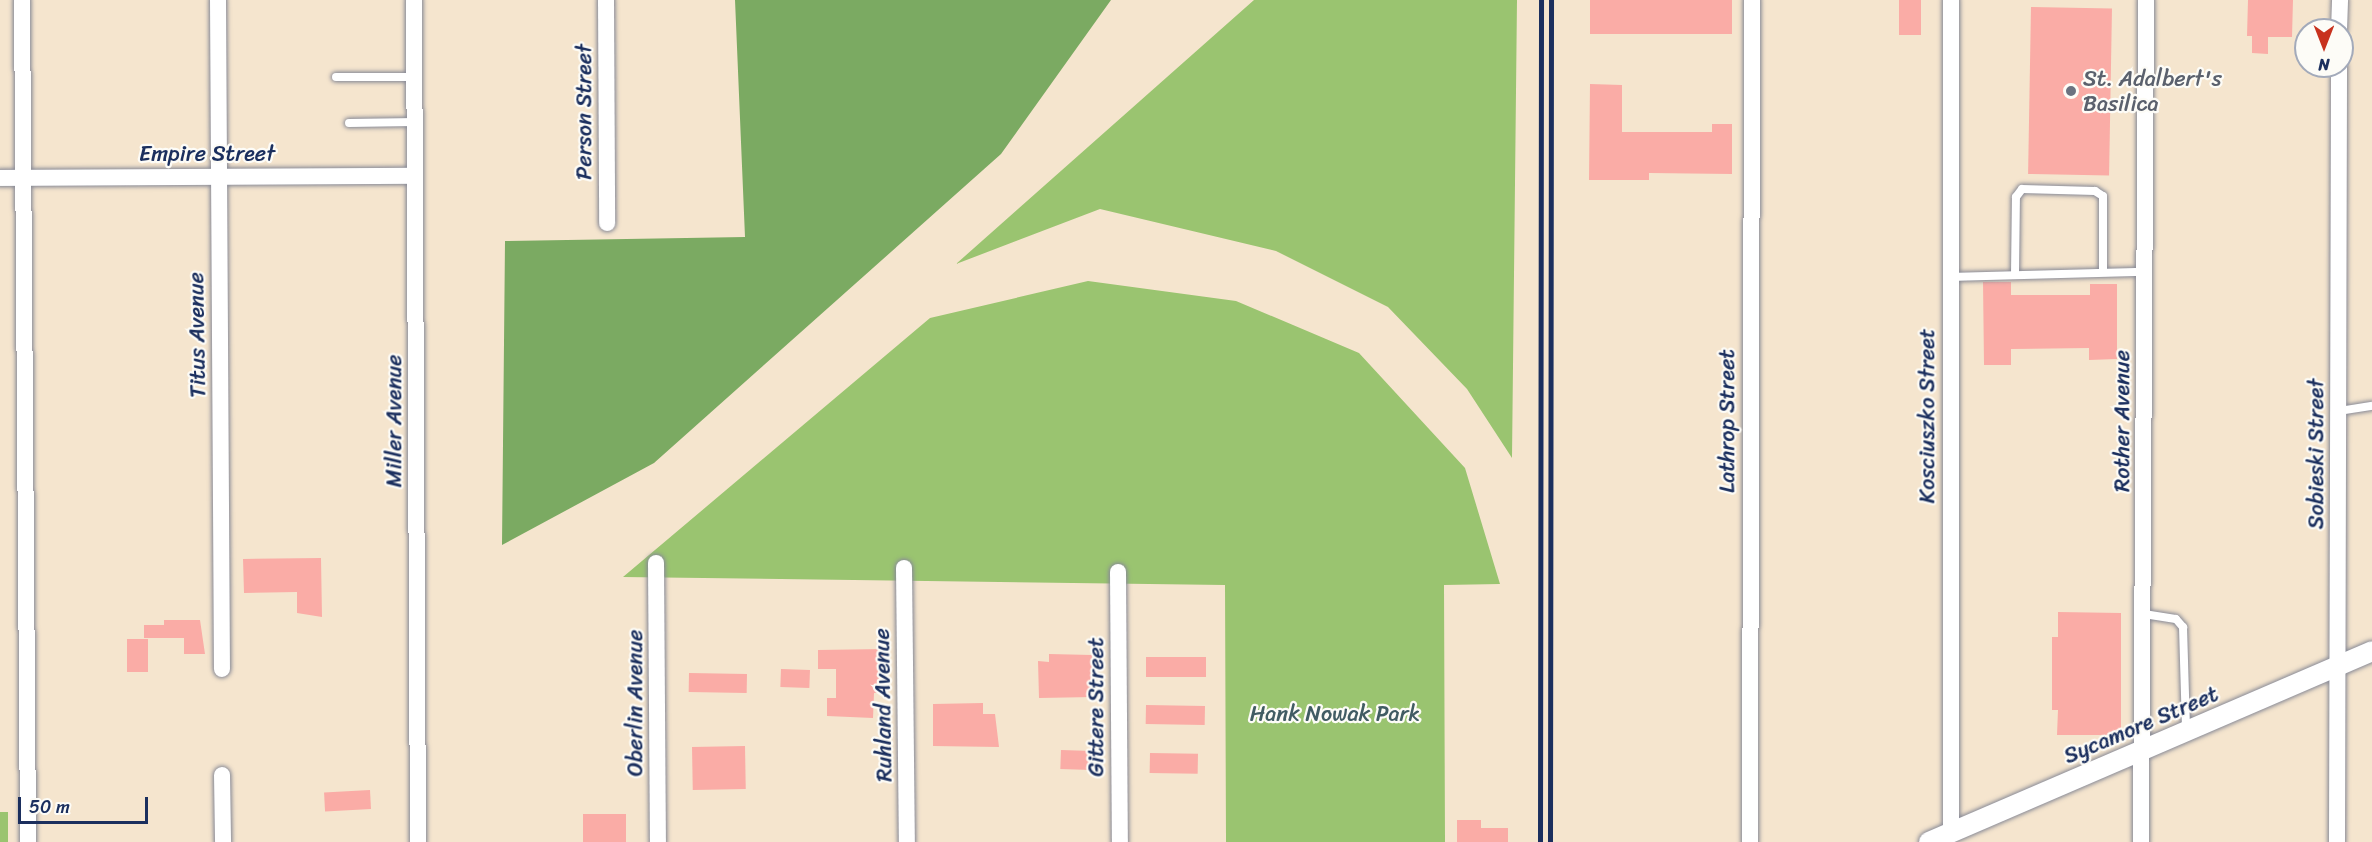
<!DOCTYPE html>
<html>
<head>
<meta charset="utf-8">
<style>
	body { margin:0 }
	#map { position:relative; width:2372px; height:842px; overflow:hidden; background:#f5e5ce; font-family:Sriracha,sans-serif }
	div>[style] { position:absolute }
	.green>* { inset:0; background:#9ac470; transform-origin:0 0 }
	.forest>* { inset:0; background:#7baa62 }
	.building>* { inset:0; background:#faaca6; transform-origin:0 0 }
	.roads { filter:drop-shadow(0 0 2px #888a96) drop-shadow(0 0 2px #888a96) }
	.service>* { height:8px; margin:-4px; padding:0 4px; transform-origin:4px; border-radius:4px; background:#fff }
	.minor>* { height:16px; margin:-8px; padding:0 8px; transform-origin:8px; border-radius:8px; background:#fff }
	.tertiary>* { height:20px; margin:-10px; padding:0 10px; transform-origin:10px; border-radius:10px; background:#fff }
	.rail>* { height:4.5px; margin:-2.25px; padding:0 2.25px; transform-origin:2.25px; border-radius:2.25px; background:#1b2f5e }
	.dots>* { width:16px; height:16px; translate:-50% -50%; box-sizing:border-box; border:3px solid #fdfcf7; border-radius:50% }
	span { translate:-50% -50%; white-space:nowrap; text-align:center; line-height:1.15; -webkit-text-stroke:4.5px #fdfcf7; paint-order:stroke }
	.worship-label { font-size:22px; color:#5b616d }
	.left { translate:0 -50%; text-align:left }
	.street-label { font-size:22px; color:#1b2f5e }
	.park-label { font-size:22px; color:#415c63 }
	.north { position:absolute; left:2294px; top:18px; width:60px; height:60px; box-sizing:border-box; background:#fdfcf7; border:2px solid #a3aaba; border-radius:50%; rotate:180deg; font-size:16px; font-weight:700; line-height:24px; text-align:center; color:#1b2f5e }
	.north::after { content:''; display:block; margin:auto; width:21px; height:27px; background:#c8321e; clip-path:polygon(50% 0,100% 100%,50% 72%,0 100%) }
	.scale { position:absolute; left:18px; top:797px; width:130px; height:27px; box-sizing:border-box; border:3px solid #1b2f5e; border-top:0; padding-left:8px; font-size:18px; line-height:21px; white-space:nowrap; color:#1b2f5e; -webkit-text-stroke:4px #fdfcf7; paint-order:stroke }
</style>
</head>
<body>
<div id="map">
	<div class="green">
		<div style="clip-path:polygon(1254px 0,1517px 0,1512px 458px,1467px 389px,1388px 307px,1276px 251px,1100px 209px,956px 264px)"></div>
		<div style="clip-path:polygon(1088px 281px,1236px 301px,1359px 353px,1465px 468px,1500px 584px,1444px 585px,1445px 842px,1226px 842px,1225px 585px,623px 577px,930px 318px)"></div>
		<div style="left:8px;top:812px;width:30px;height:8px;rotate:90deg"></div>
	</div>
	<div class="forest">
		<div style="clip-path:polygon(735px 0,1111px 0,1001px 154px,654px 463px,502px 545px,505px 241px,745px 237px)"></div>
	</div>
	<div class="building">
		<div style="left:1590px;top:0;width:142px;height:34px"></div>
		<div style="left:1899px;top:0;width:22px;height:35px"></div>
		<div style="clip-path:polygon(2248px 0,2293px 0,2292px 37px,2268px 37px,2268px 54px,2252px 53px,2252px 36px,2247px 36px)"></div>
		<div style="left:2031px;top:7px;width:81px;height:167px;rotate:1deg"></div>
		<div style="clip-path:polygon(1590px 84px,1622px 85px,1622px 132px,1712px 132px,1712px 124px,1732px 124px,1732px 174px,1649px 173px,1649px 180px,1589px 180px)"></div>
		<div style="clip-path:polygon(1983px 282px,2011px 282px,2011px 295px,2090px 295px,2090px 284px,2117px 284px,2117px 359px,2089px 360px,2089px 348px,2011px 349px,2011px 365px,1984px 365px)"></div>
		<div style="clip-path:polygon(321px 558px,322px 617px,297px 613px,297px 592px,244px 593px,243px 559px)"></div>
		<div style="clip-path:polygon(2058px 612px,2121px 613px,2121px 735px,2057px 735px,2058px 710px,2052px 710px,2052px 637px,2058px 637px)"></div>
		<div style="clip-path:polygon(164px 620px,200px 620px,205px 654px,184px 654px,184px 638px,144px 638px,144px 625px,164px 625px)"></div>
		<div style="left:127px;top:639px;width:21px;height:33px"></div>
		<div style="clip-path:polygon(884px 649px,885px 668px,880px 668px,881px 693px,874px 693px,873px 718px,827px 716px,827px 698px,836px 698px,836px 669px,818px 669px,818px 650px)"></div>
		<div style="clip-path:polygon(1049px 654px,1092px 655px,1093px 697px,1039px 698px,1038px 661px,1049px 662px)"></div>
		<div style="left:1206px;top:657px;width:20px;height:60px;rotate:90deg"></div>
		<div style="left:781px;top:669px;width:29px;height:18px;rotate:2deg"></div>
		<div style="left:689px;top:673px;width:58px;height:19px;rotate:1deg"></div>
		<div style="clip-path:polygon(983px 703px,983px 714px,995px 714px,999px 747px,933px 746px,933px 704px)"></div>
		<div style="left:1146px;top:705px;width:59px;height:19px;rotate:1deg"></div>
		<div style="left:745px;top:746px;width:43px;height:53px;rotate:89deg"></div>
		<div style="left:1061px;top:750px;width:31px;height:19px;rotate:2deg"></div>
		<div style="left:1150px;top:753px;width:48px;height:20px;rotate:1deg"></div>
		<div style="left:370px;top:790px;width:19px;height:46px;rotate:87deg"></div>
		<div style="left:626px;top:814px;width:28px;height:43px;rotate:90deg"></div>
		<div style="clip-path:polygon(1457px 820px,1481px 820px,1481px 828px,1508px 828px,1508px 842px,1457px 842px)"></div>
	</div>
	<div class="roads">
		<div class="service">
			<div style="left:336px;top:77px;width:78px"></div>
			<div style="left:349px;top:123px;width:66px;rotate:-0.9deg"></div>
			<div style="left:2015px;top:274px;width:77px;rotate:-89.3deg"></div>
			<div style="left:2016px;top:197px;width:10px;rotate:-53deg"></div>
			<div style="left:2022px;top:189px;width:73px;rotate:1.6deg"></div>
			<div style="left:2095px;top:191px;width:9px;rotate:32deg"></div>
			<div style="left:2103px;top:196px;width:76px;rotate:90deg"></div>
			<div style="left:1949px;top:277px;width:196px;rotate:-1.5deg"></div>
			<div style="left:2339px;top:411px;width:33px;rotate:-9deg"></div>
			<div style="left:2144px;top:614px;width:32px;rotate:9deg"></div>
			<div style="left:2176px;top:619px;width:11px;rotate:49deg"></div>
			<div style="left:2183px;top:627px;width:102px;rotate:88.3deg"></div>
		</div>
		<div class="minor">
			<div style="left:22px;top:0;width:842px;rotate:89.59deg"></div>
			<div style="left:218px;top:0;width:669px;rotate:89.66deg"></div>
			<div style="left:414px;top:0;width:842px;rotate:89.73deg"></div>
			<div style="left:606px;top:0;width:223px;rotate:89.7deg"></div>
			<div style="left:1951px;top:0;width:832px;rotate:90deg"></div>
			<div style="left:2339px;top:30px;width:30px;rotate:-88deg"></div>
			<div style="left:0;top:178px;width:415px;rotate:-0.3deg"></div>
			<div style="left:656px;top:563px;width:279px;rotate:89.6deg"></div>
			<div style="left:904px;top:568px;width:274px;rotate:89.4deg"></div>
			<div style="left:1118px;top:572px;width:270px;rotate:89.6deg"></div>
			<div style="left:222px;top:775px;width:67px;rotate:89.1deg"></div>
			<div style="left:1750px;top:842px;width:842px;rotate:-89.86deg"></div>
			<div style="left:2141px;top:842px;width:842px;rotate:-89.66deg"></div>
			<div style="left:2337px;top:842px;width:776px;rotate:-89.85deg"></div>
		</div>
		<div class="tertiary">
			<div style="left:1929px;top:842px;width:482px;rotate:-23.3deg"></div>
		</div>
	</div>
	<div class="rail">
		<div style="left:1540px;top:842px;width:842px;rotate:-89.93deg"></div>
		<div style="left:1550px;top:842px;width:842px;rotate:-89.93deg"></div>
	</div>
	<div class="dots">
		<div style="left:2071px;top:91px;background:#6b7280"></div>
	</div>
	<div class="worship-label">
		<span class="left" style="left:2083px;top:91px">St. Adalbert's<br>Basilica</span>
	</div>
	<div class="street-label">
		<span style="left:584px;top:112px;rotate:-90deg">Person Street</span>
		<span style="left:207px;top:154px">Empire Street</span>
		<span style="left:197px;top:335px;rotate:-91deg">Titus Avenue</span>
		<span style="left:1927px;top:416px;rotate:-90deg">Kosciuszko Street</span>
		<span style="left:394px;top:421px;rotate:-90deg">Miller Avenue</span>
		<span style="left:1727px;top:421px;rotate:-90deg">Lathrop Street</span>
		<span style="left:2122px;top:421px;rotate:-90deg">Rother Avenue</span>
		<span style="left:2316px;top:454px;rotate:-90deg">Sobieski Street</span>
		<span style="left:635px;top:703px;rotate:-90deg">Oberlin Avenue</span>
		<span style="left:883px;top:705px;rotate:-91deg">Ruhland Avenue</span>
		<span style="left:1096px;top:707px;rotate:-90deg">Gittere Street</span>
		<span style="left:2141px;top:725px;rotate:-23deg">Sycamore Street</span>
	</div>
	<div class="park-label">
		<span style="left:1335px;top:714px">Hank Nowak Park</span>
	</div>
	<div class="north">N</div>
	<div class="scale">50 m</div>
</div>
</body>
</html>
